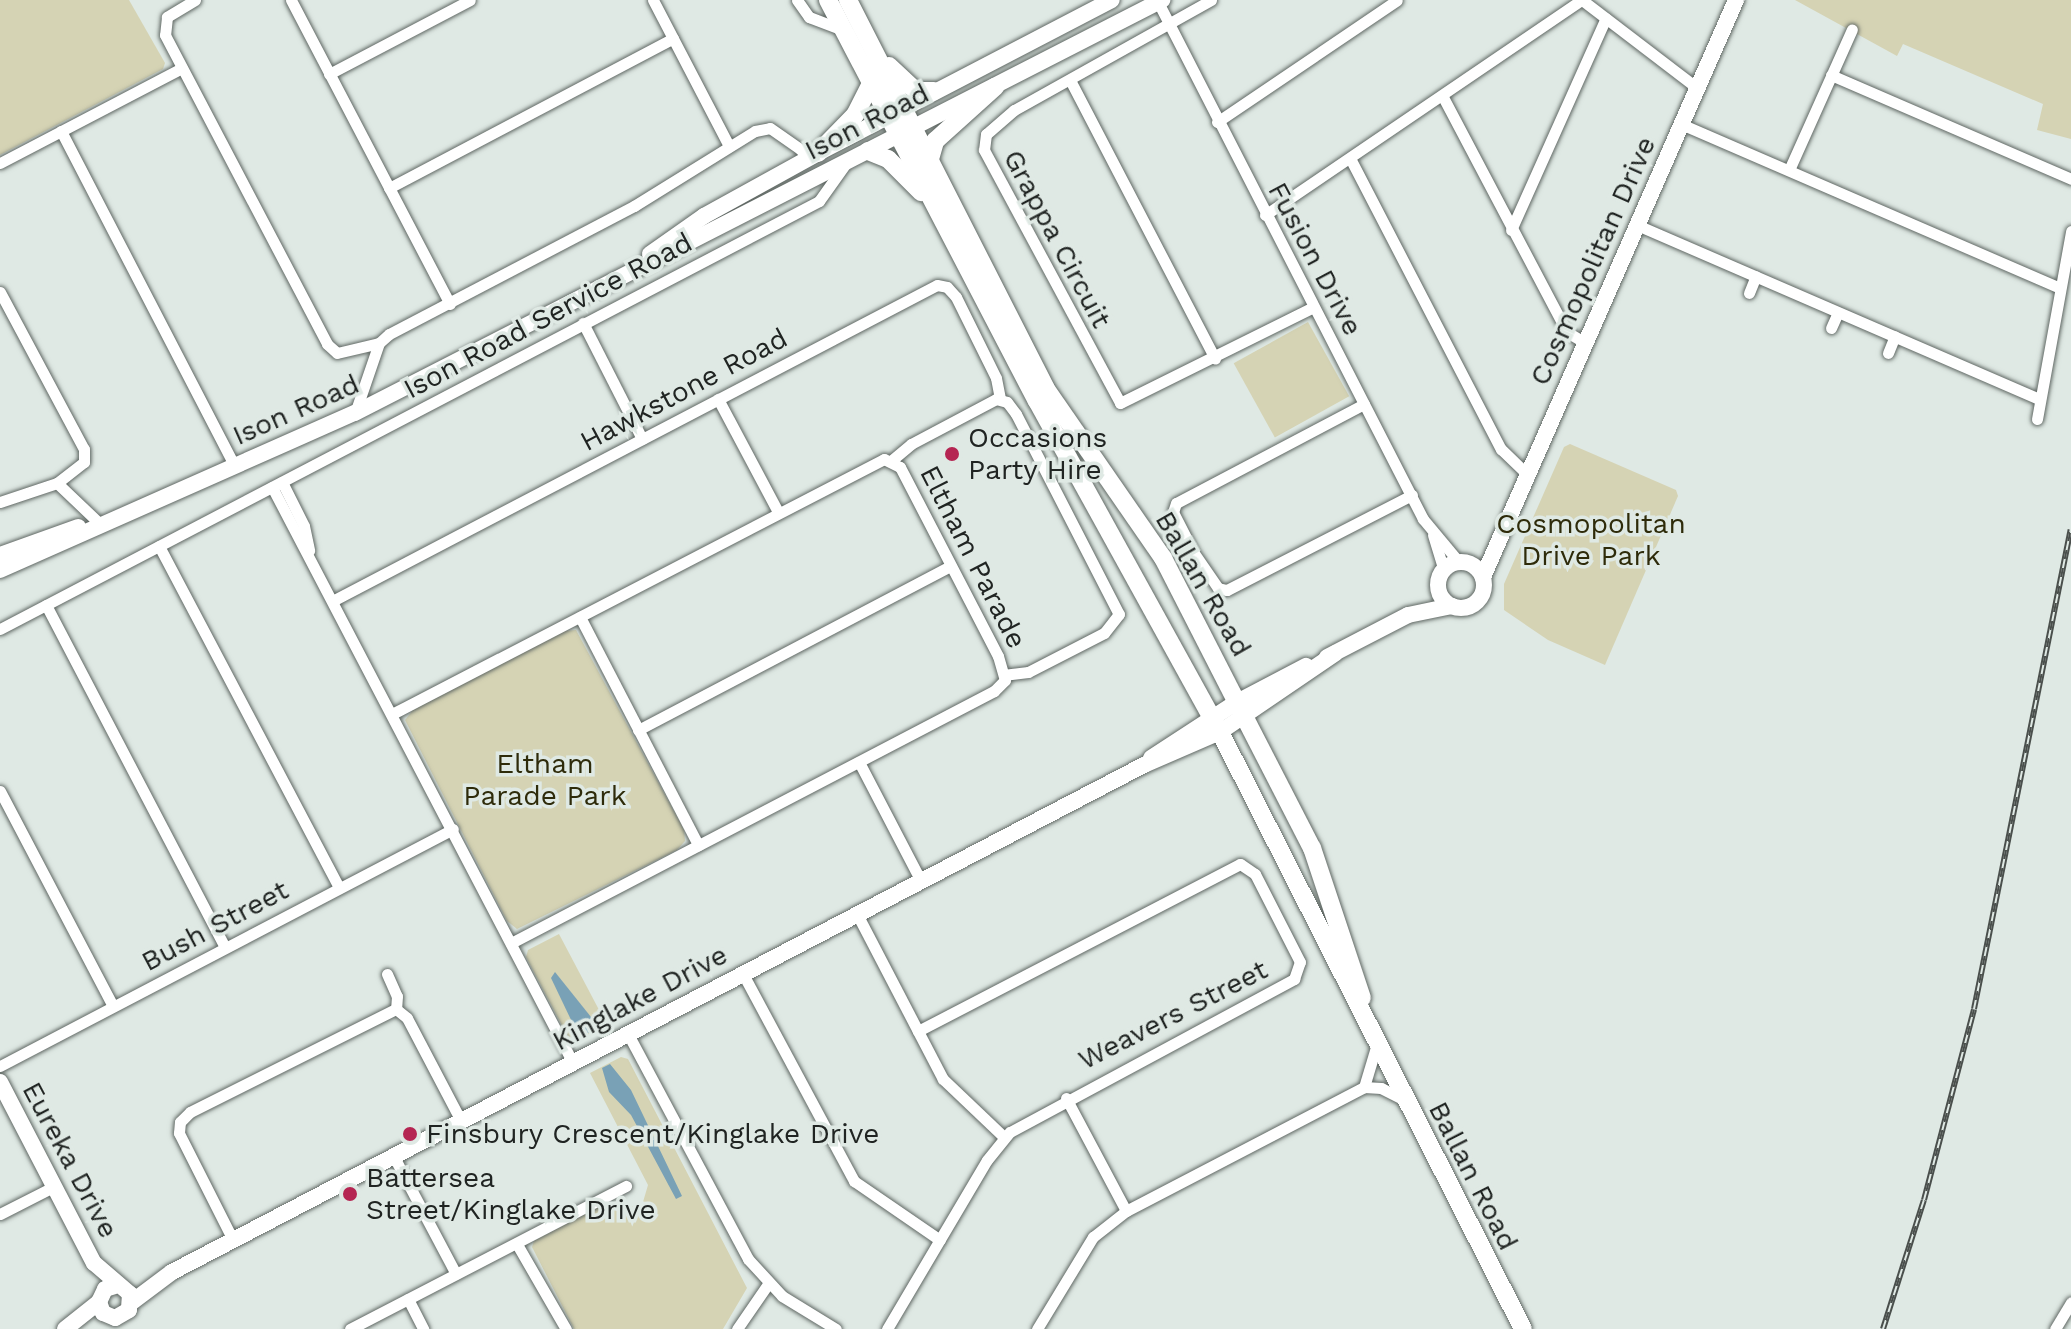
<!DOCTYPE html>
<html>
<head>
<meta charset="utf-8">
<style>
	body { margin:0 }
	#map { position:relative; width:2071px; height:1329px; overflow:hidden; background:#dfe9e4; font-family:"Work Sans",sans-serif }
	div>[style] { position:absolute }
	.green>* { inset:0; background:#d5d3b4; transform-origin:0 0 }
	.water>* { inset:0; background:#79a1b6 }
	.roads { filter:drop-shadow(0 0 2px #5f6763) drop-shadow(0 0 2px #5f6763) }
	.street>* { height:11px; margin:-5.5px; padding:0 5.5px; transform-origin:5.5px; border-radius:5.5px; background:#fff }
	.secondary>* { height:16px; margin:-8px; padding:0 8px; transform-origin:8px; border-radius:8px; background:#fff }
	.secondary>.ring { margin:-8px; padding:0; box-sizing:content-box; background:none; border:16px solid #fff; border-radius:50% }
	.primary>* { height:18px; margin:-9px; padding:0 9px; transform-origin:9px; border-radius:9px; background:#fff }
	.rail>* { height:6px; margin-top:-3px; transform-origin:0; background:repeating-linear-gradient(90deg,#dfe9e4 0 9px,#4a4f4c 0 18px); box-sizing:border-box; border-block:2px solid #4a4f4c }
	.dots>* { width:22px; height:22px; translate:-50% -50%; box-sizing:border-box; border:4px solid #dfe9e4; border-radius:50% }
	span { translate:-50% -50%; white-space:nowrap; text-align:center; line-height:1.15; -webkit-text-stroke:7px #dfe9e4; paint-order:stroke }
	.street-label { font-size:28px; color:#202422 }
	.poi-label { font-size:28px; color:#202422 }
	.left { translate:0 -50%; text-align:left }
	.park-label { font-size:28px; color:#2e2b0a }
</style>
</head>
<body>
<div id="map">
	<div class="green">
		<div style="clip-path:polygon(0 0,129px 0,165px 63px,163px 69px,0 155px)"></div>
		<div style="clip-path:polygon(1795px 0,2071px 0,2071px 139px,2037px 130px,2043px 104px,1903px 44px,1897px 56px)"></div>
		<div style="left:1308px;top:322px;width:85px;height:85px;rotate:61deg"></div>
		<div style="clip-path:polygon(1570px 444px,1676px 490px,1678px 496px,1605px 665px,1548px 640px,1504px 610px,1504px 584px,1564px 447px)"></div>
		<div style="clip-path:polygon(576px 630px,684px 830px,685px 841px,677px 850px,517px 929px,507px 921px,405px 720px,413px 710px,564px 631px)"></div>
		<div style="clip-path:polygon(559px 934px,607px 1025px,575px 1041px,569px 1039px,526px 957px,528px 950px)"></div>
		<div style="clip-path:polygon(621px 1057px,628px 1059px,747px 1288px,723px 1329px,574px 1329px,532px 1247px,534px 1241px,602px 1205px,626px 1209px,643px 1202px,648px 1185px,590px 1073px)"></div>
	</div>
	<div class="water">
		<div style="clip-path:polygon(555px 972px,591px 1017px,592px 1031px,586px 1034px,573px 1024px,551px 978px)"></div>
		<div style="clip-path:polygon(610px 1064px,631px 1090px,682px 1196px,676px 1199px,631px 1115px,609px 1092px,602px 1068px)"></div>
	</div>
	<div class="roads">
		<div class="street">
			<div style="left:195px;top:0;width:33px;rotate:149deg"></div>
			<div style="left:167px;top:17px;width:18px;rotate:96deg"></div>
			<div style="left:165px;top:35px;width:349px;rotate:62.3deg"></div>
			<div style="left:327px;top:344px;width:13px;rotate:42deg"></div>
			<div style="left:337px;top:353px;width:43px;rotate:-13.4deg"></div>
			<div style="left:291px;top:0;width:343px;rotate:62.4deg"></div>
			<div style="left:653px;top:0;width:165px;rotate:62.5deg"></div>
			<div style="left:797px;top:0;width:21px;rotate:55deg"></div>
			<div style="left:809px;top:17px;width:36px;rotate:21deg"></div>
			<div style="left:1211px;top:0;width:226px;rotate:150.8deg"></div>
			<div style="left:1014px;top:110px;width:37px;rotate:139deg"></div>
			<div style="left:986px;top:134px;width:16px;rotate:97deg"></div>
			<div style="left:984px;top:150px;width:287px;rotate:61.7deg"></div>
			<div style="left:1120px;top:403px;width:216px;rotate:-26.4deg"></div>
			<div style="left:1582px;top:0;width:145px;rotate:37.4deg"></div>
			<div style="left:1158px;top:2px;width:581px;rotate:62.86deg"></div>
			<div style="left:1423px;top:519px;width:56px;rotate:50.1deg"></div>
			<div style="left:329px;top:74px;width:159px;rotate:-27.7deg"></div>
			<div style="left:1831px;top:75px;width:262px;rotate:23.4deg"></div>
			<div style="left:1070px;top:80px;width:314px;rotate:62.5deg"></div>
			<div style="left:1443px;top:97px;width:266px;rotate:62.2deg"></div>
			<div style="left:1567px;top:332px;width:21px;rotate:31deg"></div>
			<div style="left:1217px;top:122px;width:217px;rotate:-34.1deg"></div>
			<div style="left:1681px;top:124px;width:413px;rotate:23.4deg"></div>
			<div style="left:61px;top:131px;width:377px;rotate:62.6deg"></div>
			<div style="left:1351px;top:160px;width:326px;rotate:62.6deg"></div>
			<div style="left:1501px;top:449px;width:39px;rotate:44deg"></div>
			<div style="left:0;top:163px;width:205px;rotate:-27.6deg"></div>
			<div style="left:1789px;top:170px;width:154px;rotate:-65.9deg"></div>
			<div style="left:389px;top:188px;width:321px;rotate:-27.8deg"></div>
			<div style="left:1265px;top:215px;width:382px;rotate:-34.2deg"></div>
			<div style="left:1637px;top:225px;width:439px;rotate:23.4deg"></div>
			<div style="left:1511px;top:230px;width:232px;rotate:-65.9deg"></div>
			<div style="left:0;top:292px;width:178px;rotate:61.9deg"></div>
			<div style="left:84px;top:449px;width:13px;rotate:90deg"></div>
			<div style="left:84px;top:462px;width:34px;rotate:142deg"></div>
			<div style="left:1749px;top:293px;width:18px;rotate:-68deg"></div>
			<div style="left:583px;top:323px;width:130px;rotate:63deg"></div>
			<div style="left:1831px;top:328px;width:17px;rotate:-66deg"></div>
			<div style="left:1888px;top:353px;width:18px;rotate:-68deg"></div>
			<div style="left:718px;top:399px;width:128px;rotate:62deg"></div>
			<div style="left:1364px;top:404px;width:212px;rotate:152.2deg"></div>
			<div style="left:1176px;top:503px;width:9px;rotate:108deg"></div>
			<div style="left:1173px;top:512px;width:46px;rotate:62.9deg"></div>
			<div style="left:1194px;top:553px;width:42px;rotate:55.6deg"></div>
			<div style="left:1218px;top:588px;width:9px;rotate:13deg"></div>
			<div style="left:1227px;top:590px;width:208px;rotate:-27.2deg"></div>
			<div style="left:355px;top:413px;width:74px;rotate:-71.1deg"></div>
			<div style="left:379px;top:343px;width:13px;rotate:-42deg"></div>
			<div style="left:389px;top:334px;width:276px;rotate:-27.6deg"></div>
			<div style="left:634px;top:206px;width:142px;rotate:-31.8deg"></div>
			<div style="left:755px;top:131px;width:15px;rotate:-11deg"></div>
			<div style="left:770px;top:128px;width:38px;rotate:35deg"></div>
			<div style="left:801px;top:150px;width:17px;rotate:10deg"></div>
			<div style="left:2037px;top:419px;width:191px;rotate:-79.7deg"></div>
			<div style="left:892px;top:460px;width:25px;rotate:-40deg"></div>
			<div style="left:911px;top:444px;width:96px;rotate:-27.9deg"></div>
			<div style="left:996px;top:399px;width:11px;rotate:15deg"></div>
			<div style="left:1007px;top:402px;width:15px;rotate:53deg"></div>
			<div style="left:1016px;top:414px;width:225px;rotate:62.8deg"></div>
			<div style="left:1119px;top:614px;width:24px;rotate:128deg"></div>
			<div style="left:1104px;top:633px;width:85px;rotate:152.8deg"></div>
			<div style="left:1028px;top:672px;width:23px;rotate:173deg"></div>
			<div style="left:282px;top:482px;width:49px;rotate:63.4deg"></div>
			<div style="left:304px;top:526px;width:25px;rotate:78deg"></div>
			<div style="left:272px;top:487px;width:650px;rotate:62.41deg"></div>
			<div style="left:0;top:502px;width:60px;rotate:-18.4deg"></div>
			<div style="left:57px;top:483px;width:58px;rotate:43.6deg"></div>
			<div style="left:1433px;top:535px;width:37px;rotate:73deg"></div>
			<div style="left:159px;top:546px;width:386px;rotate:62.2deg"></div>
			<div style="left:334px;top:600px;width:680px;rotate:-27.58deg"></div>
			<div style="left:937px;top:285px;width:10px;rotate:11deg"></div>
			<div style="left:947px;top:287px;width:13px;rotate:48deg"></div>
			<div style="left:956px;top:297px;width:90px;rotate:63.7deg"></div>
			<div style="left:996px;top:378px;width:20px;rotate:79deg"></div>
			<div style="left:46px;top:605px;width:386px;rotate:62.4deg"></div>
			<div style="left:580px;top:617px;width:257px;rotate:62.6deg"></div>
			<div style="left:0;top:629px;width:924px;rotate:-27.59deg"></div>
			<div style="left:819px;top:201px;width:47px;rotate:-54.6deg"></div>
			<div style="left:392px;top:714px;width:554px;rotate:-27.4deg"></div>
			<div style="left:884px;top:459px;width:18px;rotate:27deg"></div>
			<div style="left:900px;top:467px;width:213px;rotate:62.6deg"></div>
			<div style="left:998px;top:656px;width:25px;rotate:74deg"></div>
			<div style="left:1005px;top:680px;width:16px;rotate:135deg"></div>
			<div style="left:994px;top:691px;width:545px;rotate:152.45deg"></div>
			<div style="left:638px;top:730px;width:353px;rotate:-27.7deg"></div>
			<div style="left:859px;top:762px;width:134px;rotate:62.5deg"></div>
			<div style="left:0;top:791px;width:243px;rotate:62.3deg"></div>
			<div style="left:857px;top:914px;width:186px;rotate:62.5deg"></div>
			<div style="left:943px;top:1079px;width:84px;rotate:43.6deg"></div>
			<div style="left:387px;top:974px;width:24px;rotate:66deg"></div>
			<div style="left:397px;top:996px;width:13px;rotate:94deg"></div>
			<div style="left:743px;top:974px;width:235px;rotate:61.8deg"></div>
			<div style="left:854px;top:1181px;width:104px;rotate:34.5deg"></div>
			<div style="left:628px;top:1034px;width:255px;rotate:61.9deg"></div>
			<div style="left:748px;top:1259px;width:50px;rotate:47.4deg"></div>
			<div style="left:782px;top:1296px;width:63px;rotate:31.4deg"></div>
			<div style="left:0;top:1066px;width:511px;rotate:-27.62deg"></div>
			<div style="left:1364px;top:1087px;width:42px;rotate:-73.3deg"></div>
			<div style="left:1066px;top:1098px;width:128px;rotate:62deg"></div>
			<div style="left:394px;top:1157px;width:132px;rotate:62.1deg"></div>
			<div style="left:0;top:1214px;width:62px;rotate:-27deg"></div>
			<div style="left:233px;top:1240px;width:120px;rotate:-116.8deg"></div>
			<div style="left:179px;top:1133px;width:11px;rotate:-85deg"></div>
			<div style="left:180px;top:1122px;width:14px;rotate:-45deg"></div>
			<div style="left:190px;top:1112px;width:230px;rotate:-26.6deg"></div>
			<div style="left:396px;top:1009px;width:14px;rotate:39deg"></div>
			<div style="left:407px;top:1018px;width:116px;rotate:62.3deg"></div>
			<div style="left:518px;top:1246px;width:96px;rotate:60deg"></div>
			<div style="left:408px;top:1299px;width:34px;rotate:63deg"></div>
			<div style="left:350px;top:1329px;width:311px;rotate:-27.4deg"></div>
			<div style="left:737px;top:1329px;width:55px;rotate:-55.4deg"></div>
			<div style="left:887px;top:1329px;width:196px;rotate:-59.4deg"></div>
			<div style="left:987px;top:1160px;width:36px;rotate:-51deg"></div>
			<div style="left:1010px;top:1132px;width:323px;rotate:-28.3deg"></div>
			<div style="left:1294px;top:979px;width:18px;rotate:-71deg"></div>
			<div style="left:1300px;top:962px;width:99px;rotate:-117.1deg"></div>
			<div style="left:1255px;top:874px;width:18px;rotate:-146deg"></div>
			<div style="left:1240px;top:864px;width:363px;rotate:152.6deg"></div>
			<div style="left:1037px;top:1329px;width:108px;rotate:-58.7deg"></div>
			<div style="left:1093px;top:1237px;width:42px;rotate:-38.2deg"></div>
			<div style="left:1126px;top:1211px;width:268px;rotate:-27.5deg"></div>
			<div style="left:1364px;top:1087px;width:17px;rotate:3deg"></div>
			<div style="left:1381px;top:1088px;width:25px;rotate:27deg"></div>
			<div style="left:2055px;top:1329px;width:31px;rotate:-59deg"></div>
		</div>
		<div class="secondary">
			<div style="left:650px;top:254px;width:66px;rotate:-35.1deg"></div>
			<div style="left:704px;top:216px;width:130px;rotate:-28.9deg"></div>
			<div style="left:818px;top:153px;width:331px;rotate:-27.5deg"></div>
			<div style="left:0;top:555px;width:83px;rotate:-19.7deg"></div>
			<div class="ring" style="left:1438px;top:562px;width:30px;height:30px"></div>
			<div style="left:0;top:570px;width:388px;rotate:-23.9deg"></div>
			<div style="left:355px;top:413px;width:907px;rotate:-27.1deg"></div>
			<div style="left:1483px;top:577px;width:630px;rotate:-66.32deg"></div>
			<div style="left:1327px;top:657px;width:91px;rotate:-27.4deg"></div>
			<div style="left:1408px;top:615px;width:45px;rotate:-11.6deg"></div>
			<div style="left:1151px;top:758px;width:103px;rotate:-33.1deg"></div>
			<div style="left:1237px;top:702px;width:78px;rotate:-27.6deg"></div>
			<div style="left:0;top:1082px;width:204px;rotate:62.6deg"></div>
			<div style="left:94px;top:1263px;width:48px;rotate:40.7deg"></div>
			<div style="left:130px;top:1294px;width:16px;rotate:94deg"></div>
			<div style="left:129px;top:1310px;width:16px;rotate:150deg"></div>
			<div style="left:115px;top:1318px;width:13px;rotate:-157deg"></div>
			<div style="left:103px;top:1313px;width:12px;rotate:-110deg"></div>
			<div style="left:99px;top:1302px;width:14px;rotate:-65deg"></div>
			<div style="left:105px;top:1289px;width:10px;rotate:-17deg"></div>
			<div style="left:132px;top:1302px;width:50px;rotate:-36.9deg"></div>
			<div style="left:172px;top:1272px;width:1096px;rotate:-27.55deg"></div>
			<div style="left:1144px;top:765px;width:83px;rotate:-23.5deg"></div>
			<div style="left:1220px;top:732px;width:140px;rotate:-34.3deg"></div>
			<div style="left:65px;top:1329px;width:43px;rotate:-38.5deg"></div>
		</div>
		<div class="primary">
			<div style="left:828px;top:0;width:452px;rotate:62.5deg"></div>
			<div style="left:1037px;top:401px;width:378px;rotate:61.1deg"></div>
			<div style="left:1220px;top:732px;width:669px;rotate:63.09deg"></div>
			<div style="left:848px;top:0;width:436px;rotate:63deg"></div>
			<div style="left:1046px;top:389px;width:206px;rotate:55.3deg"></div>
			<div style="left:1163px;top:558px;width:175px;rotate:62.9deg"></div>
			<div style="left:1243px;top:714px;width:151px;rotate:62.8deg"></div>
			<div style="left:1312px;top:848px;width:158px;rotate:71.6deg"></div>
			<div style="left:889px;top:66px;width:37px;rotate:43deg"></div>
			<div style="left:916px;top:91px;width:18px"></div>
			<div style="left:868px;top:151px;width:22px;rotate:22deg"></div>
			<div style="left:888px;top:159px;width:47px;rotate:45deg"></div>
			<div style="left:818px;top:153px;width:53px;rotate:-45.8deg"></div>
			<div style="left:855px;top:115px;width:34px;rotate:-63deg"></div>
			<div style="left:930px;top:159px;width:19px;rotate:-74deg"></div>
			<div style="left:935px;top:141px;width:81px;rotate:-42deg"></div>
		</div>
	</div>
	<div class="rail">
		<div style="left:1883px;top:1329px;width:135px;rotate:-72.4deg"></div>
		<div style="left:1924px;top:1200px;width:197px;rotate:-75.3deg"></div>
		<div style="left:1974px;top:1009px;width:489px;rotate:-78.6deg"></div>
	</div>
	<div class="dots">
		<div style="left:952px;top:454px;background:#b52552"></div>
		<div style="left:410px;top:1134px;background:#b52552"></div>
		<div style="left:350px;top:1194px;background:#b52552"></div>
	</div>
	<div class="street-label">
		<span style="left:867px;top:122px;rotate:-27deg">Ison Road</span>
		<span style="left:1057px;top:239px;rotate:62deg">Grappa Circuit</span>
		<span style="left:1315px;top:259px;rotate:62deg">Fusion Drive</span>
		<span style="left:1593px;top:261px;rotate:-66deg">Cosmopolitan Drive</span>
		<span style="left:548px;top:316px;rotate:-28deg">Ison Road Service Road</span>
		<span style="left:684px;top:390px;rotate:-28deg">Hawkstone Road</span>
		<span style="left:296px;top:410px;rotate:-24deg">Ison Road</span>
		<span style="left:973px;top:557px;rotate:63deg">Eltham Parade</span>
		<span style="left:1203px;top:584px;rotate:60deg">Ballan Road</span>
		<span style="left:215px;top:926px;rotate:-28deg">Bush Street</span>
		<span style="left:640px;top:998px;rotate:-28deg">Kinglake Drive</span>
		<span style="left:1173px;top:1015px;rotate:-27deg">Weavers Street</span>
		<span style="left:70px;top:1160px;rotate:62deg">Eureka Drive</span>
		<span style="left:1473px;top:1176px;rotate:63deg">Ballan Road</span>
	</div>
	<div class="poi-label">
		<span class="left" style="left:968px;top:454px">Occasions<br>Party Hire</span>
		<span class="left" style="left:426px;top:1134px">Finsbury Crescent/Kinglake Drive</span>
		<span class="left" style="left:366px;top:1194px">Battersea<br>Street/Kinglake Drive</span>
	</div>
	<div class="park-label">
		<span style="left:1591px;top:540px">Cosmopolitan<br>Drive Park</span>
		<span style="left:545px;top:780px">Eltham<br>Parade Park</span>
	</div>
</div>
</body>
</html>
